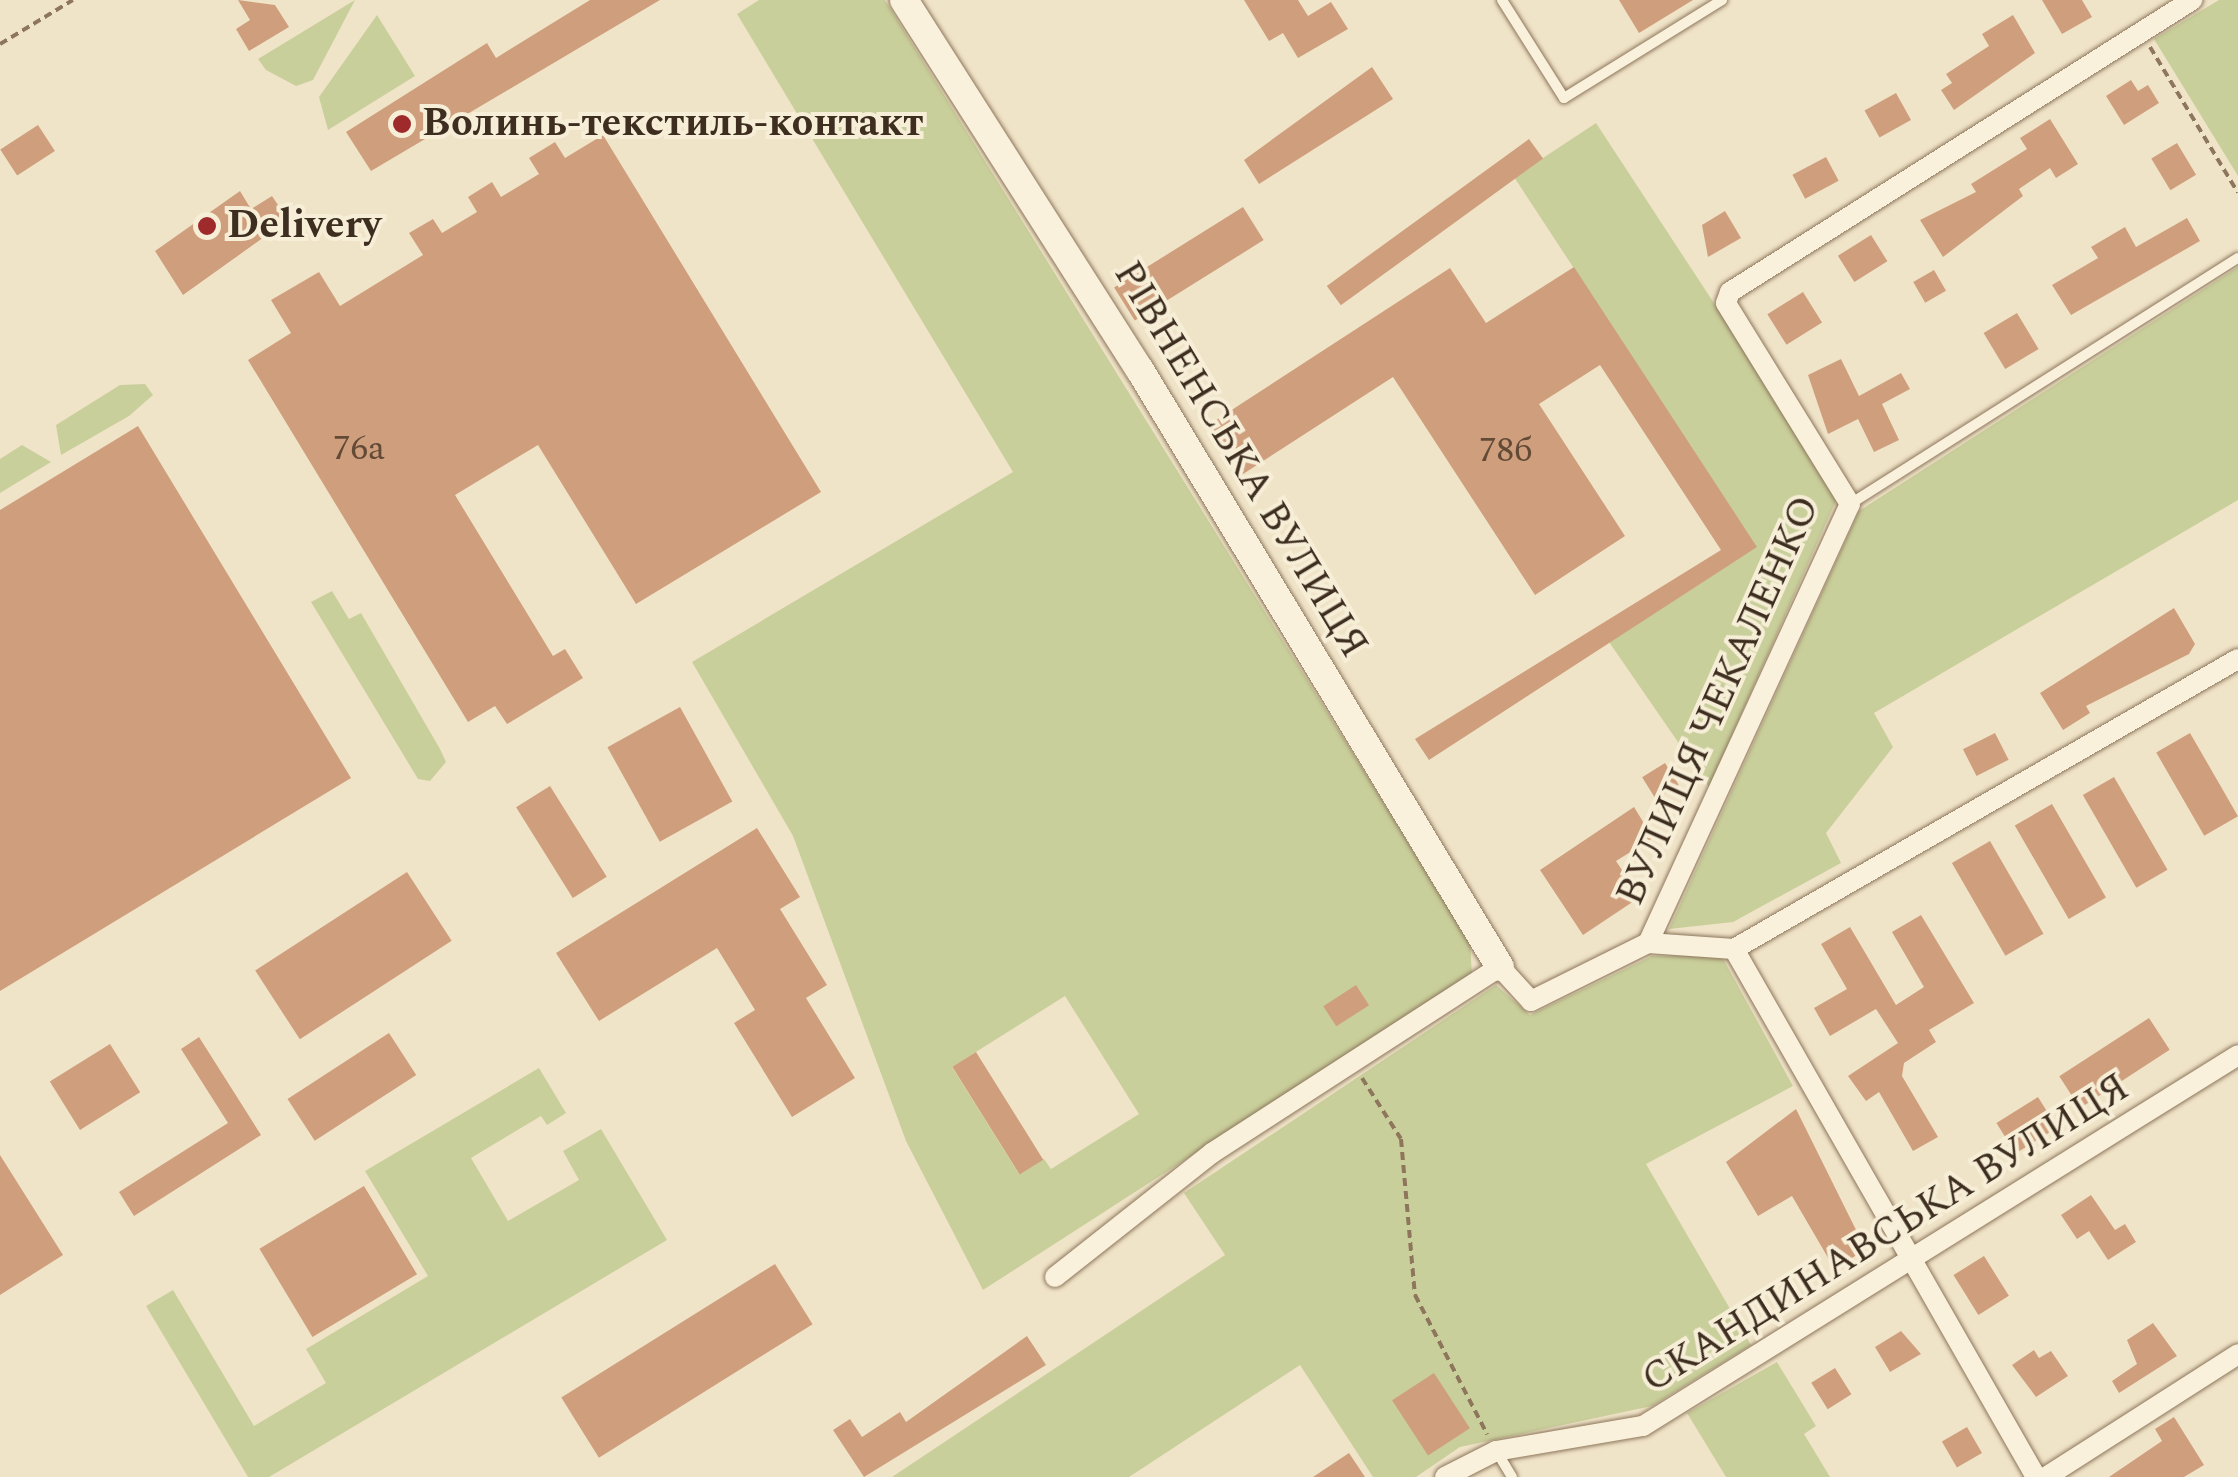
<!DOCTYPE html>
<html>
<head>
<meta charset="utf-8">
<style>
	body { margin:0 }
	#map { position:relative; width:2238px; height:1477px; overflow:hidden; background:#f0e4c8; font-family:Spectral,serif }
	div>[style] { position:absolute }
	.green>* { inset:0; background:#c9cf9b }
	.building>* { inset:0; background:#cf9f7d; transform-origin:0 0 }
	.path>* { height:4px; margin-top:-2px; transform-origin:0; background:repeating-linear-gradient(90deg,#8d765c 0 8px,transparent 0 13px) }
	.roads { filter:drop-shadow(0 0 2px #8d765c) drop-shadow(0 0 2px #8d765c) }
	.lane>* { height:10px; margin:-5px; padding:0 5px; transform-origin:5px; border-radius:5px; background:#faf1dc }
	.street>* { height:20px; margin:-10px; padding:0 10px; transform-origin:10px; border-radius:10px; background:#faf1dc }
	.secondary>* { height:28px; margin:-14px; padding:0 14px; transform-origin:14px; border-radius:14px; background:#faf1dc }
	.dots>* { width:28px; height:28px; translate:-50% -50%; box-sizing:border-box; border:5px solid #f7eed8; border-radius:50% }
	span { translate:-50% -50%; white-space:nowrap; text-align:center; line-height:1.15; -webkit-text-stroke:8px #f7eed8; paint-order:stroke }
	.number-label { font-size:35px; color:#624a37 }
	.number-label span { -webkit-text-stroke-width:0 }
	.poi-label { font-size:40px; color:#3d2e20; font-weight:700 }
	.left { translate:0 -50%; text-align:left }
	.street-label { font-size:40px; color:#3d2e20 }
</style>
</head>
<body>
<div id="map">
	<div class="green">
		<div style="clip-path:polygon(355px 0,313px 80px,296px 86px,266px 70px,258px 59px)"></div>
		<div style="clip-path:polygon(evenodd,759px 0,885px 0,1470px 942px,1472px 975px,983px 1290px,906px 1141px,793px 836px,692px 662px,1013px 472px,737px 14px,759px 0,1065px 996px,1139px 1114px,1051px 1169px,1044px 1159px,1019px 1174px,952px 1067px,1065px 996px)"></div>
		<div style="clip-path:polygon(2219px 0,2238px 0,2238px 176px,2154px 39px)"></div>
		<div style="clip-path:polygon(377px 15px,415px 76px,328px 130px,319px 97px)"></div>
		<div style="clip-path:polygon(1596px 123px,1839px 494px,1709px 787px,1609px 642px,1756px 546px,1514px 177px)"></div>
		<div style="clip-path:polygon(2238px 267px,2238px 500px,1874px 713px,1893px 747px,1826px 833px,1841px 863px,1733px 922px,1669px 929px,1859px 511px)"></div>
		<div style="clip-path:polygon(145px 384px,153px 395px,129px 416px,61px 455px,56px 425px,120px 385px)"></div>
		<div style="clip-path:polygon(22px 445px,51px 462px,0 493px,0 459px)"></div>
		<div style="clip-path:polygon(332px 591px,349px 619px,361px 613px,440px 749px,446px 762px,430px 781px,418px 779px,311px 602px)"></div>
		<div style="clip-path:polygon(1721px 955px,1793px 1086px,1646px 1164px,1751px 1345px,1652px 1406px,1460px 1447px,1416px 1477px,1373px 1477px,1300px 1365px,1129px 1477px,892px 1477px,1225px 1255px,1184px 1193px,1496px 985px,1530px 1015px,1652px 956px)"></div>
		<div style="clip-path:polygon(539px 1068px,566px 1113px,547px 1125px,541px 1116px,471px 1158px,508px 1221px,579px 1180px,563px 1151px,601px 1129px,667px 1240px,269px 1477px,248px 1477px,146px 1306px,173px 1290px,254px 1426px,326px 1383px,306px 1349px,428px 1276px,365px 1171px)"></div>
		<div style="clip-path:polygon(1777px 1362px,1816px 1426px,1804px 1434px,1830px 1477px,1726px 1477px,1687px 1413px)"></div>
	</div>
	<div class="building">
		<div style="clip-path:polygon(238px 0,275px 5px,289px 27px,249px 51px,236px 29px,250px 20px)"></div>
		<div style="clip-path:polygon(590px 0,660px 0,371px 171px,346px 132px,487px 43px,496px 58px)"></div>
		<div style="clip-path:polygon(1244px 0,1298px 0,1308px 16px,1331px 2px,1348px 29px,1298px 58px,1283px 33px,1269px 41px)"></div>
		<div style="clip-path:polygon(1619px 0,1693px 0,1639px 33px)"></div>
		<div style="clip-path:polygon(2042px 0,2082px 0,2092px 17px,2062px 34px)"></div>
		<div style="clip-path:polygon(2013px 15px,2035px 53px,1954px 110px,1941px 90px,1952px 83px,1946px 74px,1989px 46px,1982px 34px)"></div>
		<div style="clip-path:polygon(1372px 67px,1393px 99px,1259px 184px,1244px 160px)"></div>
		<div style="clip-path:polygon(2131px 80px,2138px 91px,2148px 85px,2159px 103px,2124px 125px,2106px 96px)"></div>
		<div style="left:1896px;top:93px;width:31px;height:36px;rotate:61deg"></div>
		<div style="clip-path:polygon(2050px 119px,2078px 164px,2056px 178px,2050px 168px,2019px 189px,2023px 196px,1943px 257px,1920px 220px,1976px 192px,1971px 184px,2027px 149px,2020px 138px)"></div>
		<div style="left:38px;top:125px;width:31px;height:45px;rotate:57deg"></div>
		<div style="clip-path:polygon(603px 135px,821px 492px,636px 604px,538px 445px,455px 495px,553px 656px,565px 649px,583px 678px,507px 724px,495px 706px,468px 722px,248px 360px,291px 333px,271px 300px,319px 272px,340px 306px,423px 255px,409px 233px,433px 219px,442px 233px,477px 212px,468px 197px,492px 182px,501px 197px,539px 174px,529px 158px,555px 142px,565px 158px)"></div>
		<div style="left:1529px;top:139px;width:24px;height:250px;rotate:54deg"></div>
		<div style="left:2177px;top:143px;width:37px;height:30px;rotate:59deg"></div>
		<div style="left:1826px;top:157px;width:27px;height:38px;rotate:62deg"></div>
		<div style="clip-path:polygon(240px 191px,251px 209px,272px 196px,288px 220px,183px 295px,155px 251px)"></div>
		<div style="left:1243px;top:207px;width:39px;height:152px;rotate:58deg"></div>
		<div style="clip-path:polygon(1725px 211px,1741px 238px,1708px 257px,1702px 225px)"></div>
		<div style="clip-path:polygon(2187px 218px,2200px 241px,2071px 315px,2052px 285px,2098px 258px,2091px 247px,2125px 227px,2136px 247px)"></div>
		<div style="left:1871px;top:235px;width:31px;height:39px;rotate:58deg"></div>
		<div style="clip-path:polygon(1574px 267px,1757px 547px,1429px 760px,1415px 739px,1721px 550px,1600px 365px,1539px 404px,1625px 536px,1535px 595px,1393px 377px,1240px 476px,1207px 426px,1450px 268px,1486px 323px)"></div>
		<div style="left:1934px;top:270px;width:24px;height:24px;rotate:60deg"></div>
		<div style="left:1803px;top:292px;width:36px;height:42px;rotate:58deg"></div>
		<div style="left:2017px;top:313px;width:42px;height:39px;rotate:59deg"></div>
		<div style="clip-path:polygon(1841px 359px,1859px 396px,1901px 373px,1910px 389px,1882px 404px,1899px 440px,1874px 452px,1858px 419px,1828px 434px,1808px 375px)"></div>
		<div style="clip-path:polygon(138px 426px,351px 778px,0 991px,0 510px)"></div>
		<div style="clip-path:polygon(2174px 608px,2195px 644px,2189px 654px,2086px 706px,2090px 713px,2063px 730px,2040px 693px)"></div>
		<div style="left:680px;top:707px;width:108px;height:83px;rotate:61deg"></div>
		<div style="left:1995px;top:733px;width:30px;height:36px;rotate:63deg"></div>
		<div style="left:2190px;top:733px;width:96px;height:39px;rotate:60deg"></div>
		<div style="left:1665px;top:763px;width:26px;height:27px;rotate:58deg"></div>
		<div style="left:2114px;top:777px;width:107px;height:36px;rotate:60deg"></div>
		<div style="left:550px;top:786px;width:107px;height:40px;rotate:58deg"></div>
		<div style="left:2052px;top:804px;width:108px;height:43px;rotate:60deg"></div>
		<div style="clip-path:polygon(1634px 807px,1653px 838px,1616px 861px,1640px 897px,1583px 935px,1540px 870px)"></div>
		<div style="clip-path:polygon(757px 828px,800px 897px,780px 909px,827px 985px,806px 998px,855px 1078px,792px 1117px,734px 1023px,755px 1010px,717px 948px,599px 1021px,556px 953px)"></div>
		<div style="left:1990px;top:841px;width:107px;height:44px;rotate:60deg"></div>
		<div style="left:407px;top:872px;width:82px;height:181px;rotate:57deg"></div>
		<div style="clip-path:polygon(1921px 915px,1974px 1003px,1929px 1030px,1936px 1042px,1904px 1063px,1902px 1076px,1938px 1137px,1913px 1151px,1879px 1092px,1866px 1101px,1848px 1076px,1898px 1043px,1876px 1009px,1830px 1036px,1814px 1008px,1847px 989px,1821px 944px,1850px 927px,1896px 1005px,1924px 987px,1892px 932px)"></div>
		<div style="left:1356px;top:985px;width:24px;height:39px;rotate:57deg"></div>
		<div style="left:2149px;top:1018px;width:38px;height:107px;rotate:57deg"></div>
		<div style="left:389px;top:1033px;width:50px;height:121px;rotate:57deg"></div>
		<div style="clip-path:polygon(199px 1037px,261px 1135px,134px 1216px,119px 1192px,228px 1123px,181px 1049px)"></div>
		<div style="left:110px;top:1044px;width:57px;height:71px;rotate:58deg"></div>
		<div style="left:976px;top:1052px;width:127px;height:28px;rotate:58deg"></div>
		<div style="left:2038px;top:1097px;width:36px;height:49px;rotate:58deg"></div>
		<div style="clip-path:polygon(1796px 1109px,1866px 1250px,1834px 1268px,1792px 1196px,1758px 1216px,1726px 1162px)"></div>
		<div style="clip-path:polygon(0 1155px,63px 1255px,0 1295px)"></div>
		<div style="left:364px;top:1186px;width:103px;height:122px;rotate:59deg"></div>
		<div style="clip-path:polygon(2091px 1195px,2115px 1230px,2125px 1224px,2136px 1242px,2108px 1260px,2089px 1231px,2077px 1239px,2061px 1215px)"></div>
		<div style="left:1984px;top:1256px;width:47px;height:36px;rotate:58deg"></div>
		<div style="left:775px;top:1264px;width:71px;height:252px;rotate:58deg"></div>
		<div style="clip-path:polygon(2153px 1323px,2177px 1356px,2119px 1393px,2112px 1381px,2137px 1364px,2127px 1340px)"></div>
		<div style="clip-path:polygon(1901px 1331px,1921px 1354px,1890px 1372px,1875px 1347px)"></div>
		<div style="clip-path:polygon(1027px 1336px,1046px 1365px,864px 1477px,833px 1430px,850px 1419px,862px 1437px,900px 1412px,906px 1422px)"></div>
		<div style="clip-path:polygon(2034px 1350px,2039px 1358px,2051px 1351px,2068px 1376px,2036px 1397px,2012px 1365px)"></div>
		<div style="left:1835px;top:1368px;width:31px;height:28px;rotate:58deg"></div>
		<div style="left:1434px;top:1373px;width:66px;height:50px;rotate:57deg"></div>
		<div style="clip-path:polygon(2174px 1417px,2204px 1465px,2184px 1477px,2109px 1477px,2162px 1441px,2155px 1429px)"></div>
		<div style="left:1967px;top:1427px;width:30px;height:29px;rotate:60deg"></div>
		<div style="clip-path:polygon(1349px 1453px,1365px 1477px,1313px 1477px)"></div>
	</div>
	<div class="path">
		<div style="left:0;top:44px;width:85px;rotate:-31.1deg"></div>
		<div style="left:2150px;top:47px;width:170px;rotate:58.9deg"></div>
		<div style="left:1362px;top:1078px;width:72px;rotate:57.4deg"></div>
		<div style="left:1401px;top:1139px;width:157px;rotate:84.9deg"></div>
		<div style="left:1415px;top:1295px;width:157px;rotate:62.6deg"></div>
	</div>
	<div class="roads">
		<div class="lane">
			<div style="left:1502px;top:0;width:116px;rotate:57.7deg"></div>
			<div style="left:1564px;top:98px;width:186px;rotate:-31.8deg"></div>
			<div style="left:1850px;top:504px;width:459px;rotate:-32.4deg"></div>
			<div style="left:1497px;top:1452px;width:29px;rotate:59deg"></div>
		</div>
		<div class="street">
			<div style="left:1648px;top:943px;width:483px;rotate:-65.3deg"></div>
			<div style="left:1850px;top:504px;width:236px;rotate:-121.7deg"></div>
			<div style="left:1726px;top:303px;width:12px;rotate:-70deg"></div>
			<div style="left:1730px;top:292px;width:547px;rotate:-32.29deg"></div>
			<div style="left:1734px;top:949px;width:608px;rotate:60.23deg"></div>
			<div style="left:1734px;top:949px;width:581px;rotate:-29.92deg"></div>
			<div style="left:1055px;top:1277px;width:200px;rotate:-38.3deg"></div>
			<div style="left:1212px;top:1153px;width:343px;rotate:-32.9deg"></div>
			<div style="left:1500px;top:967px;width:46px;rotate:47.6deg"></div>
			<div style="left:1531px;top:1001px;width:131px;rotate:-26.4deg"></div>
			<div style="left:1648px;top:943px;width:86px;rotate:4deg"></div>
			<div style="left:1445px;top:1477px;width:57px;rotate:-27deg"></div>
			<div style="left:1496px;top:1451px;width:149px;rotate:-9.7deg"></div>
			<div style="left:1643px;top:1426px;width:701px;rotate:-31.94deg"></div>
			<div style="left:2046px;top:1477px;width:228px;rotate:-32.6deg"></div>
		</div>
		<div class="secondary">
			<div style="left:904px;top:0;width:439px;rotate:57.5deg"></div>
			<div style="left:1140px;top:370px;width:697px;rotate:58.91deg"></div>
		</div>
	</div>
	<div class="dots">
		<div style="left:402px;top:124px;background:#9e2a2b"></div>
		<div style="left:207px;top:226px;background:#9e2a2b"></div>
	</div>
	<div class="number-label">
		<span style="left:359px;top:449px">76а</span>
		<span style="left:1506px;top:451px">78б</span>
	</div>
	<div class="poi-label">
		<span class="left" style="left:422px;top:124px">Волинь-текстиль-контакт</span>
		<span class="left" style="left:227px;top:226px">Delivery</span>
	</div>
	<div class="street-label">
		<span style="left:1240px;top:460px;rotate:59deg">РІВНЕНСЬКА ВУЛИЦЯ</span>
		<span style="left:1719px;top:701px;rotate:-66deg">ВУЛИЦЯ ЧЕКАЛЕНКО</span>
		<span style="left:1886px;top:1234px;rotate:-32deg">СКАНДИНАВСЬКА ВУЛИЦЯ</span>
	</div>
</div>
</body>
</html>
